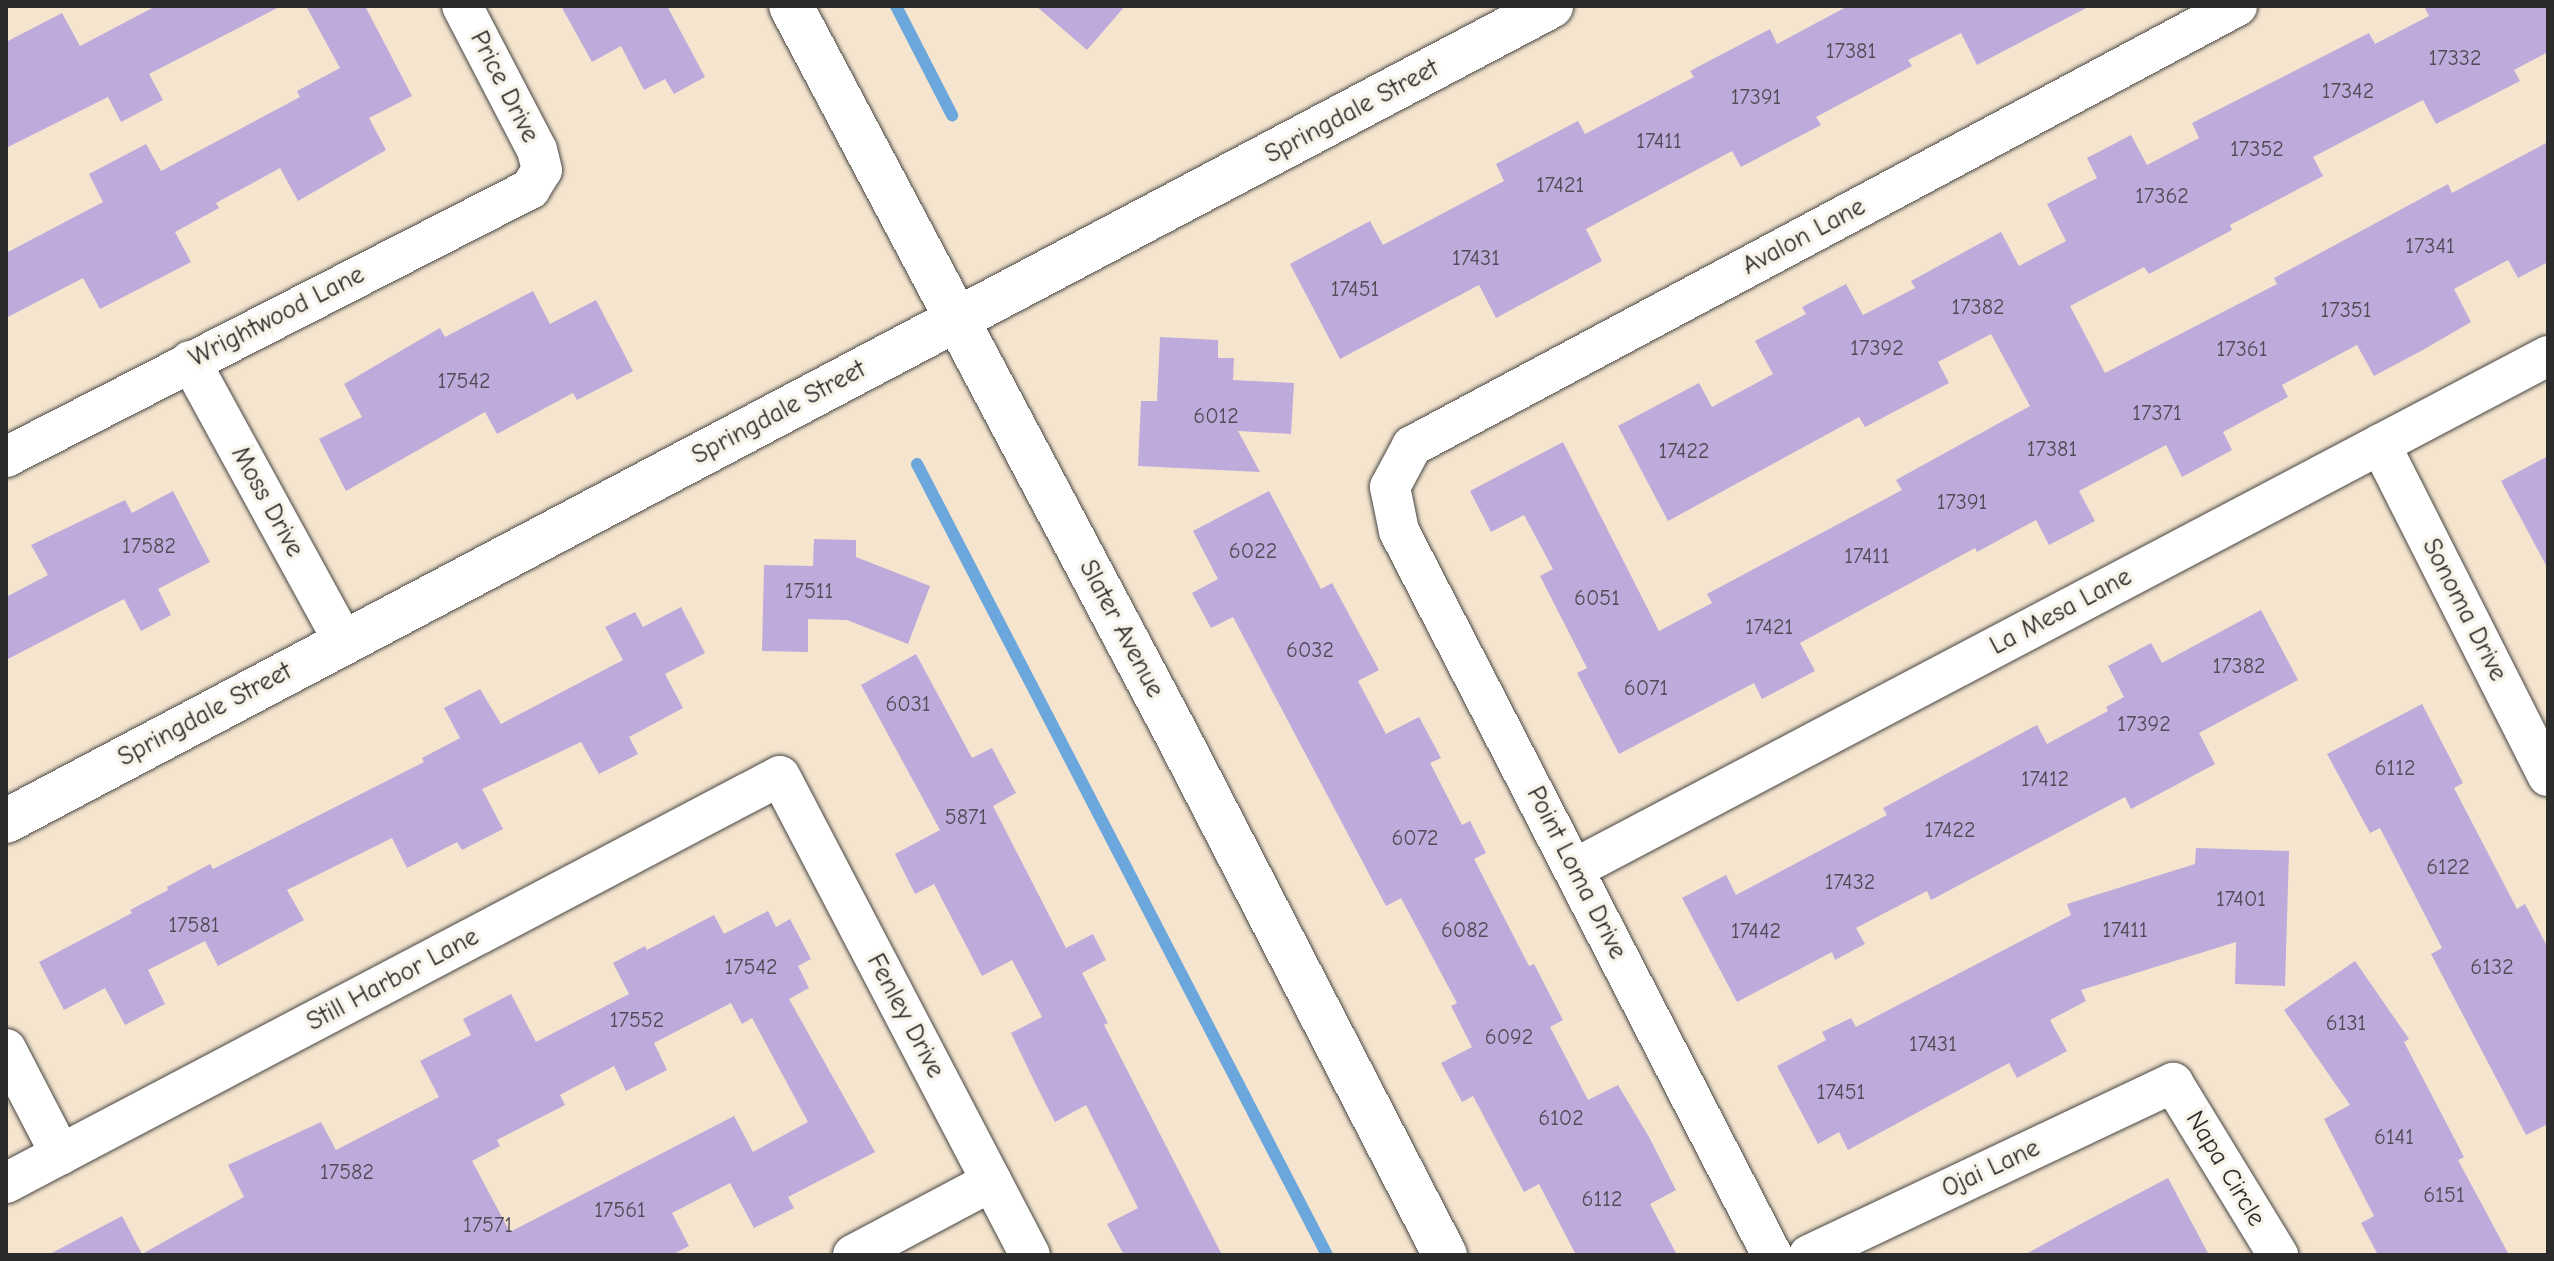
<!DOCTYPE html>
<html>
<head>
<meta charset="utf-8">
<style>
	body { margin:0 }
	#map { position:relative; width:2554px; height:1261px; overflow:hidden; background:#f5e5cf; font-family:"Comic Neue",sans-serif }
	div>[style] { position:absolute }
	.stream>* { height:12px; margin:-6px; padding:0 6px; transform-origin:6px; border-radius:6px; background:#6ba7dc }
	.building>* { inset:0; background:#beaadb }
	.roads { filter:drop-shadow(0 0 2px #494744) drop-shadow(0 0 2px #494744) }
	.street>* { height:40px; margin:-20px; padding:0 20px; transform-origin:20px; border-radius:20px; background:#fff }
	.secondary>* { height:44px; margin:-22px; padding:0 22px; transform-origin:22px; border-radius:22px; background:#fff }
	span { translate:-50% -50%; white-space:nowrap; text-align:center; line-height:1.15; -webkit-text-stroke:7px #f7f3e8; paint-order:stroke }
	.number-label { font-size:22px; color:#504b57 }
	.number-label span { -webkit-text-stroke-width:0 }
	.street-label { font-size:26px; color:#2b2b2b }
	.frame { position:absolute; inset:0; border:8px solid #2b2b2b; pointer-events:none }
</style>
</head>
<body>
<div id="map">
	<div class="stream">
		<div style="left:896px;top:6px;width:123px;rotate:62.8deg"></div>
		<div style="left:917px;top:464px;width:891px;rotate:62.6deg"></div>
	</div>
	<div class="building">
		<div style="clip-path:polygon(156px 6px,281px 6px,149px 74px,163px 100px,121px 122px,108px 97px,6px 148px,6px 42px,62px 13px,80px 46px)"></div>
		<div style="clip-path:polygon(306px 6px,365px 6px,412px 96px,369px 118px,386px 150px,298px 201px,280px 168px,216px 203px,219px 208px,175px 232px,191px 262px,100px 309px,83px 278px,6px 318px,6px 253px,103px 202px,89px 174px,146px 144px,161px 171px,300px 97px,297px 91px,340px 68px)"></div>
		<div style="clip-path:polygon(561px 6px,667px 6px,705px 77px,674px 94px,665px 79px,644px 90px,621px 46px,592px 62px)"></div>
		<div style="clip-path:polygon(1036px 6px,1125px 6px,1087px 50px)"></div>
		<div style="clip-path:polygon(1848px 6px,2090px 6px,1977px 65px,1961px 33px,1908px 60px,1912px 66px,1816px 117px,1821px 125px,1741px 167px,1732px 151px,1586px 229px,1602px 261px,1496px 318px,1479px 285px,1340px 359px,1290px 264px,1370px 221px,1383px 245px,1504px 181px,1496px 164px,1578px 121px,1585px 134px,1694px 77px,1690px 71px,1770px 29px,1777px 44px)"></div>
		<div style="clip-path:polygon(2424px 6px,2548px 6px,2548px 52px,2514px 70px,2520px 81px,2436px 124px,2423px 100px,2313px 157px,2323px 176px,2230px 225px,2232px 230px,2149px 274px,2144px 267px,2070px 306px,2105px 373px,2277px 284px,2274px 278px,2448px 184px,2452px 193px,2548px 142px,2548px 262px,2518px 278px,2508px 260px,2454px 289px,2471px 322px,2421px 351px,2374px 376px,2357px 345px,2282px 385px,2288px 397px,2223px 432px,2232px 450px,2182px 477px,2166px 445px,2079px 491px,2095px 521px,2049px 545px,2036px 520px,1977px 552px,1975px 548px,1800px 643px,1815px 671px,1762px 699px,1754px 683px,1619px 754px,1577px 673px,1587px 668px,1540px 576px,1553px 569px,1524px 515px,1491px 532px,1470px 491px,1563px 442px,1659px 631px,1712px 603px,1707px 594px,1902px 490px,1896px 480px,2030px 406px,1991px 334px,1938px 362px,1949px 383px,1865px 427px,1859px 417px,1668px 521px,1618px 426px,1699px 383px,1712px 407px,1773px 374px,1755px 341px,1806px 314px,1802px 307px,1846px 284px,1863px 315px,1915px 288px,1911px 281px,2001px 232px,2019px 266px,2066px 241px,2047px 204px,2097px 178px,2087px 158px,2131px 135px,2147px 165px,2199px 138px,2192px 123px,2369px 33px,2375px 44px,2429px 16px)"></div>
		<div style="clip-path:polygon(533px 291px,550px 324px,596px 300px,633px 371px,577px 400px,573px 393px,497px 434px,485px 412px,346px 491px,319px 439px,362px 417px,344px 384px,440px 328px,445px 337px)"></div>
		<div style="clip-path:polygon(1160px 337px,1218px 340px,1218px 358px,1234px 358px,1233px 380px,1294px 383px,1291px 434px,1238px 431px,1260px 472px,1138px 466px,1141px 401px,1157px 401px)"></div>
		<div style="clip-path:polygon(2548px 456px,2548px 569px,2501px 481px)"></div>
		<div style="clip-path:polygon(173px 491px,210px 562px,158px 589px,171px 615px,141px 631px,124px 599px,6px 660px,6px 597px,48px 575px,31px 545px,125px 500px,132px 513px)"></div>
		<div style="clip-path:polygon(1269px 491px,1321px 589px,1332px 583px,1379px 670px,1358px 681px,1386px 734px,1419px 717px,1441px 758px,1430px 763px,1462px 825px,1470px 821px,1486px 853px,1474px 859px,1529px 966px,1534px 964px,1563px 1020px,1550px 1027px,1588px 1100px,1618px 1085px,1649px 1137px,1676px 1190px,1650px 1204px,1677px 1255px,1576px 1255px,1539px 1184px,1524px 1192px,1473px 1096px,1462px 1102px,1441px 1063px,1472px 1047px,1451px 1006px,1457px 1003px,1401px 898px,1386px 906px,1233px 617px,1211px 628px,1192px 593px,1218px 579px,1193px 531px)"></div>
		<div style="clip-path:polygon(814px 539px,856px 540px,856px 557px,930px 586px,908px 644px,847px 620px,808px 619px,808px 652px,762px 651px,764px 565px,813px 566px)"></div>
		<div style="clip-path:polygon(681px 607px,705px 653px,665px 674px,683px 708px,629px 737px,638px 754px,599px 774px,581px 742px,482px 789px,503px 829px,462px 850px,457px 842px,407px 868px,392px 838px,287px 890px,304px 920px,218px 966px,205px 941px,148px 970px,165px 1004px,125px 1025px,105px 988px,64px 1010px,39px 962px,132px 913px,130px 910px,168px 890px,167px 887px,210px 864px,213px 869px,424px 762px,422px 758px,460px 738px,444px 708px,480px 689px,501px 724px,623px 660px,605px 627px,635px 612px,643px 627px)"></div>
		<div style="clip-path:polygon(2261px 610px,2298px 680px,2199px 733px,2215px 764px,2131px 809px,2125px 797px,1931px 900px,1927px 891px,1856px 928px,1865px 944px,1835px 960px,1832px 952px,1737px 1002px,1682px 898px,1726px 875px,1736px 895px,1887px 815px,1883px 808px,2037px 725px,2047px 744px,2108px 711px,2106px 707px,2124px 697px,2108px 666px,2151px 643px,2162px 663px)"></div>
		<div style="clip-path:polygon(916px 654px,972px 758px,992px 748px,1016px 793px,993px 806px,1066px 948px,1093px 934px,1106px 960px,1082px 973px,1108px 1023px,1104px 1025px,1222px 1255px,1124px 1255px,1107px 1224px,1138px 1208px,1086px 1105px,1055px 1122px,1036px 1085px,1011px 1033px,1042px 1017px,1012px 960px,982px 976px,934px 884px,915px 894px,895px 854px,940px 830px,861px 685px)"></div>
		<div style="clip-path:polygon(2422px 704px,2463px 783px,2454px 788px,2517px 909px,2525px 904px,2548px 948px,2548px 1124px,2526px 1135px,2431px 954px,2442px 948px,2380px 828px,2370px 833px,2327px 754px)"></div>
		<div style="clip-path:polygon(2196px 848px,2289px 851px,2285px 986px,2235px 984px,2236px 942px,2081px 990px,2086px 1001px,2050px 1020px,2067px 1051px,2017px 1078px,2009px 1063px,1848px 1150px,1839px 1132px,1818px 1144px,1777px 1066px,1826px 1040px,1822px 1032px,1851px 1018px,1856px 1027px,2071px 915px,2067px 904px,2195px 864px)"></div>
		<div style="clip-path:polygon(evenodd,768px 911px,776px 927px,790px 919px,811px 959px,798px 966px,809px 988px,789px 999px,875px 1152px,788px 1197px,794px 1208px,754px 1228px,730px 1183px,672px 1213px,689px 1246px,672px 1255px,48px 1255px,122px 1216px,142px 1254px,244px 1197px,228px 1165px,321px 1122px,336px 1150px,439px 1097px,420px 1061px,471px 1035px,463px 1019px,511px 994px,536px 1042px,629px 994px,613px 963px,645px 946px,647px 950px,714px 915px,724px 934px,768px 911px,731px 1003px,742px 1024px,752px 1018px,808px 1122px,753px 1152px,734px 1116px,510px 1232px,472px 1161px,500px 1146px,497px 1140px,565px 1105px,560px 1095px,614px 1066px,626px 1091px,667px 1070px,654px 1043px,731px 1003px)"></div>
		<div style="clip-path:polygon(2355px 961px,2409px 1039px,2404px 1042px,2464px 1157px,2458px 1160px,2509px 1255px,2378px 1255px,2361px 1223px,2374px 1216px,2324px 1119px,2350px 1105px,2284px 1010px)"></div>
		<div style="clip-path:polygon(2168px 1178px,2209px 1255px,2024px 1255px,2088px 1220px)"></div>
	</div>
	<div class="roads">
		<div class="street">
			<div style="left:190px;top:361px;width:320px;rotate:61.3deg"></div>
			<div style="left:2380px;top:444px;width:372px;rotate:63.2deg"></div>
			<div style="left:6px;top:457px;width:589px;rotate:-27.09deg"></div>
			<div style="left:530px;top:189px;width:22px;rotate:-58deg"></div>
			<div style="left:542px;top:170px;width:21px;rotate:-104deg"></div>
			<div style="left:537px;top:150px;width:162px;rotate:-117.5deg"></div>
			<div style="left:1574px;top:869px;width:1101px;rotate:-27.78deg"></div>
			<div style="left:6px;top:1049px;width:119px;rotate:62.6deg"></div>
			<div style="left:6px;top:1183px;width:874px;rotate:-27.74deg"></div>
			<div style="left:780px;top:776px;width:540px;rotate:62.44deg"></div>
			<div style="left:853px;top:1255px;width:157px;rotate:-28deg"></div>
			<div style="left:1772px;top:1255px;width:814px;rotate:-117.26deg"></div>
			<div style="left:1399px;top:531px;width:45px;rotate:-101.6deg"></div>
			<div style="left:1390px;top:487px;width:47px;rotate:-61.8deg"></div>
			<div style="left:1412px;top:446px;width:935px;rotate:-28.07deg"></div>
			<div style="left:1809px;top:1255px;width:403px;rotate:-25.3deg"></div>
			<div style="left:2173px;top:1083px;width:202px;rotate:58.6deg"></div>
		</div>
		<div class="secondary">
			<div style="left:791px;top:6px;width:827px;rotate:62.1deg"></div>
			<div style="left:1178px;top:737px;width:583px;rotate:62.73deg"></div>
			<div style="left:6px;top:821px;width:1747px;rotate:-27.81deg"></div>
		</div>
	</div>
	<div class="number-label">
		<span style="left:1851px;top:52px">17381</span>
		<span style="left:2455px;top:59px">17332</span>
		<span style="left:2348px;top:92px">17342</span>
		<span style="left:1756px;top:98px">17391</span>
		<span style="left:1659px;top:142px">17411</span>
		<span style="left:2257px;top:150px">17352</span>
		<span style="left:1560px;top:186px">17421</span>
		<span style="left:2162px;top:197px">17362</span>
		<span style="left:2430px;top:247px">17341</span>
		<span style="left:1476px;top:259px">17431</span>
		<span style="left:1355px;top:290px">17451</span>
		<span style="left:1978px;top:308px">17382</span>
		<span style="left:2346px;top:311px">17351</span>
		<span style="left:1877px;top:349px">17392</span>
		<span style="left:2242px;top:350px">17361</span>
		<span style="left:464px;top:382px">17542</span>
		<span style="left:2157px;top:414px">17371</span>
		<span style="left:1216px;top:417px">6012</span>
		<span style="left:2052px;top:450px">17381</span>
		<span style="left:1684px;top:452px">17422</span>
		<span style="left:1962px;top:503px">17391</span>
		<span style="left:149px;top:547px">17582</span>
		<span style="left:1253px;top:552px">6022</span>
		<span style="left:1867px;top:557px">17411</span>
		<span style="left:809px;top:592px">17511</span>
		<span style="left:1597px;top:599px">6051</span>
		<span style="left:1769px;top:628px">17421</span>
		<span style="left:1310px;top:651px">6032</span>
		<span style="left:2239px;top:667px">17382</span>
		<span style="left:1646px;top:689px">6071</span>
		<span style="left:908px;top:705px">6031</span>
		<span style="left:2144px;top:725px">17392</span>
		<span style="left:2395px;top:769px">6112</span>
		<span style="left:2045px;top:780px">17412</span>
		<span style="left:966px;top:818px">5871</span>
		<span style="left:1950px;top:831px">17422</span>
		<span style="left:1415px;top:839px">6072</span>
		<span style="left:2448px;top:868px">6122</span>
		<span style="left:1850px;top:883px">17432</span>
		<span style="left:2241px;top:900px">17401</span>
		<span style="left:194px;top:926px">17581</span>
		<span style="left:1465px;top:931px">6082</span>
		<span style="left:2125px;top:931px">17411</span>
		<span style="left:1756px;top:932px">17442</span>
		<span style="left:751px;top:968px">17542</span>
		<span style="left:2492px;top:968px">6132</span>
		<span style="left:637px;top:1021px">17552</span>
		<span style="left:2346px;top:1024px">6131</span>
		<span style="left:1509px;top:1038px">6092</span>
		<span style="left:1933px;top:1045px">17431</span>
		<span style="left:1841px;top:1093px">17451</span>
		<span style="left:1561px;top:1119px">6102</span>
		<span style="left:2394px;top:1138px">6141</span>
		<span style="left:347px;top:1173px">17582</span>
		<span style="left:2444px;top:1196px">6151</span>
		<span style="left:1602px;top:1200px">6112</span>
		<span style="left:620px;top:1211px">17561</span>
		<span style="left:488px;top:1226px">17571</span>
	</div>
	<div class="street-label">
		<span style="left:504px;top:87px;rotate:63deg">Price Drive</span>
		<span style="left:1352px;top:112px;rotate:-28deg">Springdale Street</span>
		<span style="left:1804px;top:237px;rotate:-28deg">Avalon Lane</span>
		<span style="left:277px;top:317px;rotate:-27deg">Wrightwood Lane</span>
		<span style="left:779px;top:413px;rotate:-28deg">Springdale Street</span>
		<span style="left:267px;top:502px;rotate:61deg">Moss Drive</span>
		<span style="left:2464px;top:610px;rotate:63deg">Sonoma Drive</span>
		<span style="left:2061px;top:612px;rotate:-28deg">La Mesa Lane</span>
		<span style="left:1121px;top:629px;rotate:62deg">Slater Avenue</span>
		<span style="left:205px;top:715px;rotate:-28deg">Springdale Street</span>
		<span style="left:1576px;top:873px;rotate:63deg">Point Loma Drive</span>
		<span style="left:393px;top:980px;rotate:-28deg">Still Harbor Lane</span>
		<span style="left:905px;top:1016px;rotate:62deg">Fenley Drive</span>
		<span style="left:1991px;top:1169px;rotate:-25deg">Ojai Lane</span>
		<span style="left:2225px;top:1169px;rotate:59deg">Napa Circle</span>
	</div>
	<div class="frame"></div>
</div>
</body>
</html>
